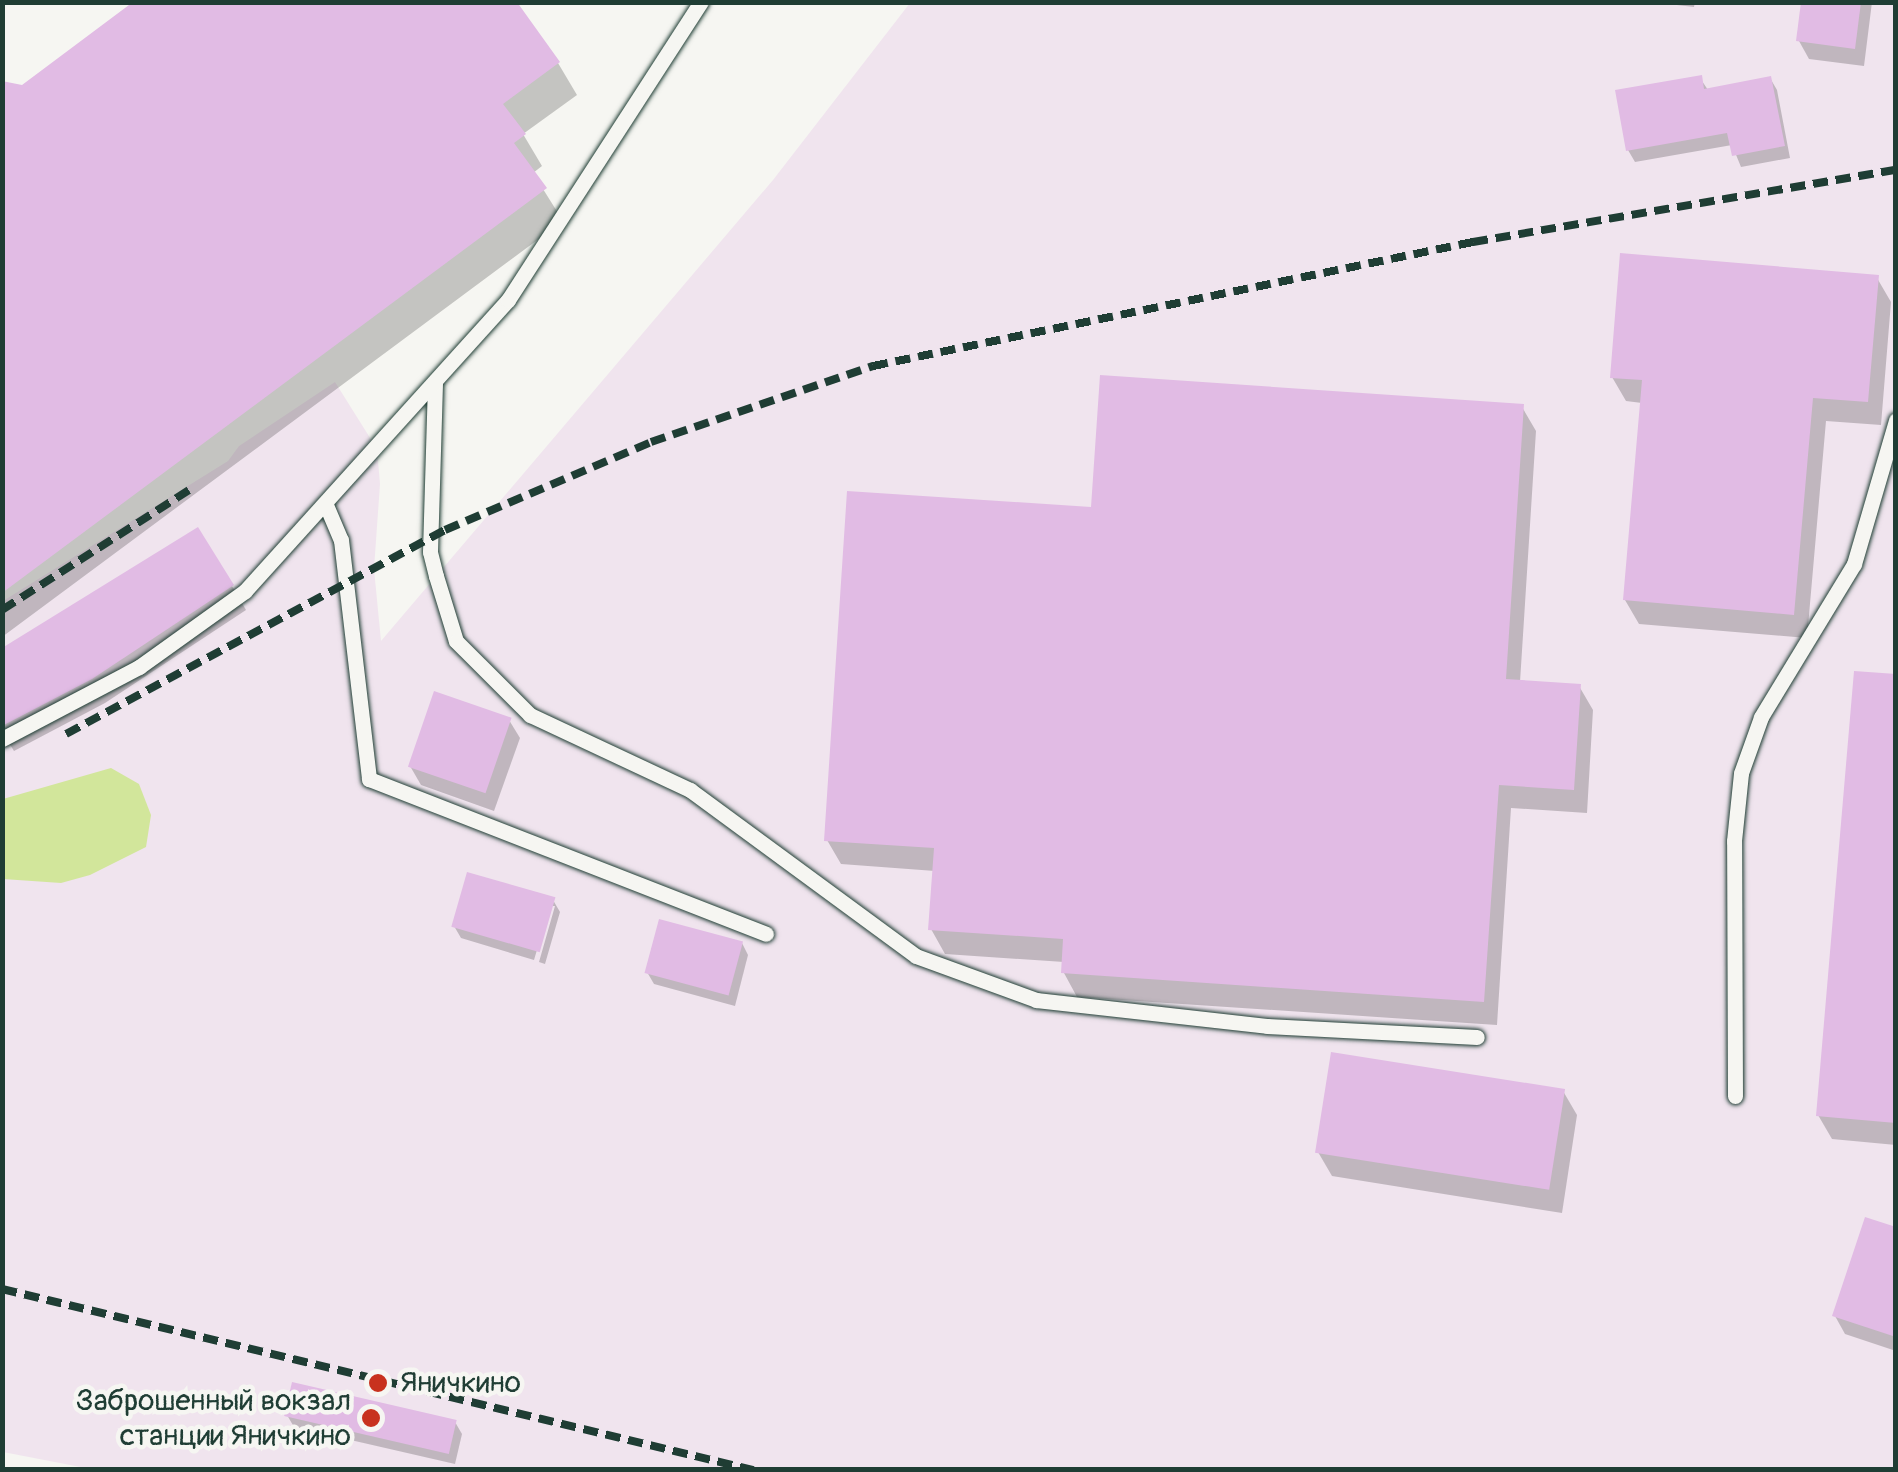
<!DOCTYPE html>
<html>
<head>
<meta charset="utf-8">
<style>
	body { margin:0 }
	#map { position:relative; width:1898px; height:1472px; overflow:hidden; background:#f6f6f2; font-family:Pangolin,sans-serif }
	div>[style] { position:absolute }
	.built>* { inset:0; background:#f0e4ee }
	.green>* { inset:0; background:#d2e69b }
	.shadow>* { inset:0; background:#0003 }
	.building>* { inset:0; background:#e1bbe4; transform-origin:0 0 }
	.roads { filter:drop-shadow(0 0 2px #1f3d34) drop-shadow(0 0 2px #1f3d34) }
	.lane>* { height:15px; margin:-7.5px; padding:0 7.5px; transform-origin:7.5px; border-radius:7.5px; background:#f6f6f2 }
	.rail>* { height:8px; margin-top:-4px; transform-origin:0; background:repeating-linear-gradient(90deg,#1f3d34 0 15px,transparent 0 23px) }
	.dots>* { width:28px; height:28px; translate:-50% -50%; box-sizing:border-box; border:5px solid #f6f6f2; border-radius:50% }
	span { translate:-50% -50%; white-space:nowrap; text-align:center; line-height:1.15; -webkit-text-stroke:9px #f6f6f2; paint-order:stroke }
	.poi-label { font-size:30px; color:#1f3d34 }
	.left { translate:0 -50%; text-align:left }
	.right { translate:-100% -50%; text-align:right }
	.frame { position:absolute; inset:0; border:5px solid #1f3d34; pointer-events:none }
</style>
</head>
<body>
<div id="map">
	<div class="built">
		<div style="clip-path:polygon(910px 3px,1895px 3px,1895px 1469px,96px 1470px,3px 1452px,3px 601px,228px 461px,239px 446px,335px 382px,377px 449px,380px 484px,374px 569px,381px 641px,773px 180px)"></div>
	</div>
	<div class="green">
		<div style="clip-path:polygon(111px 768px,139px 784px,151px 815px,146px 847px,90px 875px,61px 883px,3px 879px,3px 799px)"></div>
	</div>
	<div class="shadow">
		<div style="clip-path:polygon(1651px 2px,1695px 2px,1694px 7px)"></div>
		<div style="clip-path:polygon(1803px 2px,1872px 2px,1864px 66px,1809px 59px,1799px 41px)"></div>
		<div style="clip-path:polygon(558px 63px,577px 95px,523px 134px,542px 166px,533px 173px,563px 221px,2px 637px,2px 85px,22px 88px)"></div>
		<div style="clip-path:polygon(1700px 78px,1708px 90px,1770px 78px,1777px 90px,1790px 158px,1741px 167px,1732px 145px,1635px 162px,1628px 150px)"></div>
		<div style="clip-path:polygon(1877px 278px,1891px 302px,1881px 425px,1826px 421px,1807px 638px,1639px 624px,1625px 600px,1642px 403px,1626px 401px,1612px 377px)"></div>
		<div style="clip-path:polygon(1522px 407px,1536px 431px,1520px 682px,1579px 686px,1593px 710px,1587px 813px,1511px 808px,1497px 1025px,1077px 997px,1064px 973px,1064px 962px,945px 954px,931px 929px,935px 871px,841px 864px,827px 840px,1094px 510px)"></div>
		<div style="clip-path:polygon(232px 586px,246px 610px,105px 703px,14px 751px,2px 732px,2px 651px)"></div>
		<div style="clip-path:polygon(1896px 677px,1896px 1145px,1832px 1139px,1818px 1115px)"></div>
		<div style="clip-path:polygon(509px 720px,520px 738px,494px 811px,421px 785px,410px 766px)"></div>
		<div style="clip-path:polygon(553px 900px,560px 912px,545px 964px,539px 962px,555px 906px,550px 906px,534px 960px,461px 938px,454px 926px)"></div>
		<div style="clip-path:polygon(742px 943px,748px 955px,735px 1006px,654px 984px,647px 972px)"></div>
		<div style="clip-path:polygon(1563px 1091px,1577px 1115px,1562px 1213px,1332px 1176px,1318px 1152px)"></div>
		<div style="clip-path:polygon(1896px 1230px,1896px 1351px,1845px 1334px,1835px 1316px)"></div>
		<div style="clip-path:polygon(287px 1415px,455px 1422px,462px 1434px,455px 1464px,294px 1427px)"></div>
	</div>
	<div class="building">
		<div style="clip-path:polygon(133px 2px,517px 2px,560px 62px,503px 104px,526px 134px,514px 143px,547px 188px,2px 593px,2px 81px,22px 85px)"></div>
		<div style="clip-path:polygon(1801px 2px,1861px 2px,1855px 49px,1796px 41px)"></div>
		<div style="clip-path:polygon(1702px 75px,1704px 89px,1771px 76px,1785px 146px,1732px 156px,1727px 133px,1626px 151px,1615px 90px)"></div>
		<div style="clip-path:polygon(1620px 253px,1879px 275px,1868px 402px,1813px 398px,1794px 615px,1623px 600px,1642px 380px,1610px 378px)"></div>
		<div style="clip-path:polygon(1100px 375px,1524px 404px,1506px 679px,1581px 684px,1574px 790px,1499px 785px,1484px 1002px,1061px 973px,1063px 939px,928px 930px,934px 848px,824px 841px,847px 491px,1091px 507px)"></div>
		<div style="clip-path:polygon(198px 527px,234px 585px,92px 679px,2px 726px,2px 648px)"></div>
		<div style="clip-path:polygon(1854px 671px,1896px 674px,1896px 1123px,1816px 1116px)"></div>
		<div style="left:434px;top:691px;width:82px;height:80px;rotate:19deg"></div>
		<div style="left:467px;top:872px;width:92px;height:57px;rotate:16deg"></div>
		<div style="left:659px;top:919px;width:87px;height:56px;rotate:15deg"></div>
		<div style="left:1331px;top:1052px;width:237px;height:102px;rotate:9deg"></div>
		<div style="clip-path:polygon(1865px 1217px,1896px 1227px,1896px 1337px,1832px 1316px)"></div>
		<div style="left:292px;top:1382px;width:169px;height:35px;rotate:13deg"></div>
	</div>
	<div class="roads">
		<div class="lane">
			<div style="left:435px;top:383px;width:169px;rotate:91.7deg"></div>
			<div style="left:430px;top:552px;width:25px;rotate:76deg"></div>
			<div style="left:436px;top:576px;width:68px;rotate:72.9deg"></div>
			<div style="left:456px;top:641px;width:105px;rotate:45deg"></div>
			<div style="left:530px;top:715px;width:177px;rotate:25.1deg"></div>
			<div style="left:690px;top:790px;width:280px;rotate:36.3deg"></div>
			<div style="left:916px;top:956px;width:128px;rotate:20.1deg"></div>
			<div style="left:1036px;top:1000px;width:232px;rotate:6.4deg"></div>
			<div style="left:1267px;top:1026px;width:210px;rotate:3deg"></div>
			<div style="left:326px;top:505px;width:38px;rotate:67deg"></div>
			<div style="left:341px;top:540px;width:241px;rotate:83.3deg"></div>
			<div style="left:369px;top:779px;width:426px;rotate:21.3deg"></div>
			<div style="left:2px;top:739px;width:155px;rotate:-27.7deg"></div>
			<div style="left:139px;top:667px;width:130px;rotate:-35.6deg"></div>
			<div style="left:245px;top:591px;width:392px;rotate:-47.9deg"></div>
			<div style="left:508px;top:300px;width:355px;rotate:-57.1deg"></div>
			<div style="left:1735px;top:1096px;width:255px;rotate:-90.2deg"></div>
			<div style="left:1734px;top:841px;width:68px;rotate:-84.1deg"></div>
			<div style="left:1741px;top:773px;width:59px;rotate:-70.3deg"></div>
			<div style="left:1761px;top:717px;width:179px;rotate:-58.7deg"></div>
			<div style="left:1854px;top:564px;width:150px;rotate:-73.7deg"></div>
		</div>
	</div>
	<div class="rail">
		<div style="left:2px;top:610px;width:222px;rotate:-32.7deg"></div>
		<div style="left:66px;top:734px;width:430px;rotate:-28.3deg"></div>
		<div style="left:445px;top:530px;width:224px;rotate:-23.1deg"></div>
		<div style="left:651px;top:442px;width:235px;rotate:-18.9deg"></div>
		<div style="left:873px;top:366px;width:613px;rotate:-11.68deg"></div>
		<div style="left:1473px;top:242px;width:429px;rotate:-9.7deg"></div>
		<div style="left:2px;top:1289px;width:773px;rotate:13.55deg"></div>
	</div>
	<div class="dots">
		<div style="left:378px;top:1383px;background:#c8321e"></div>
		<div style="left:371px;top:1418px;background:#c8321e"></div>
	</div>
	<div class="poi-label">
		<span class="left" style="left:400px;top:1383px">Яничкино</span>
		<span class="right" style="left:351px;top:1418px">Заброшенный вокзал<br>станции Яничкино</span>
	</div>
	<div class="frame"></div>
</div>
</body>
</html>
